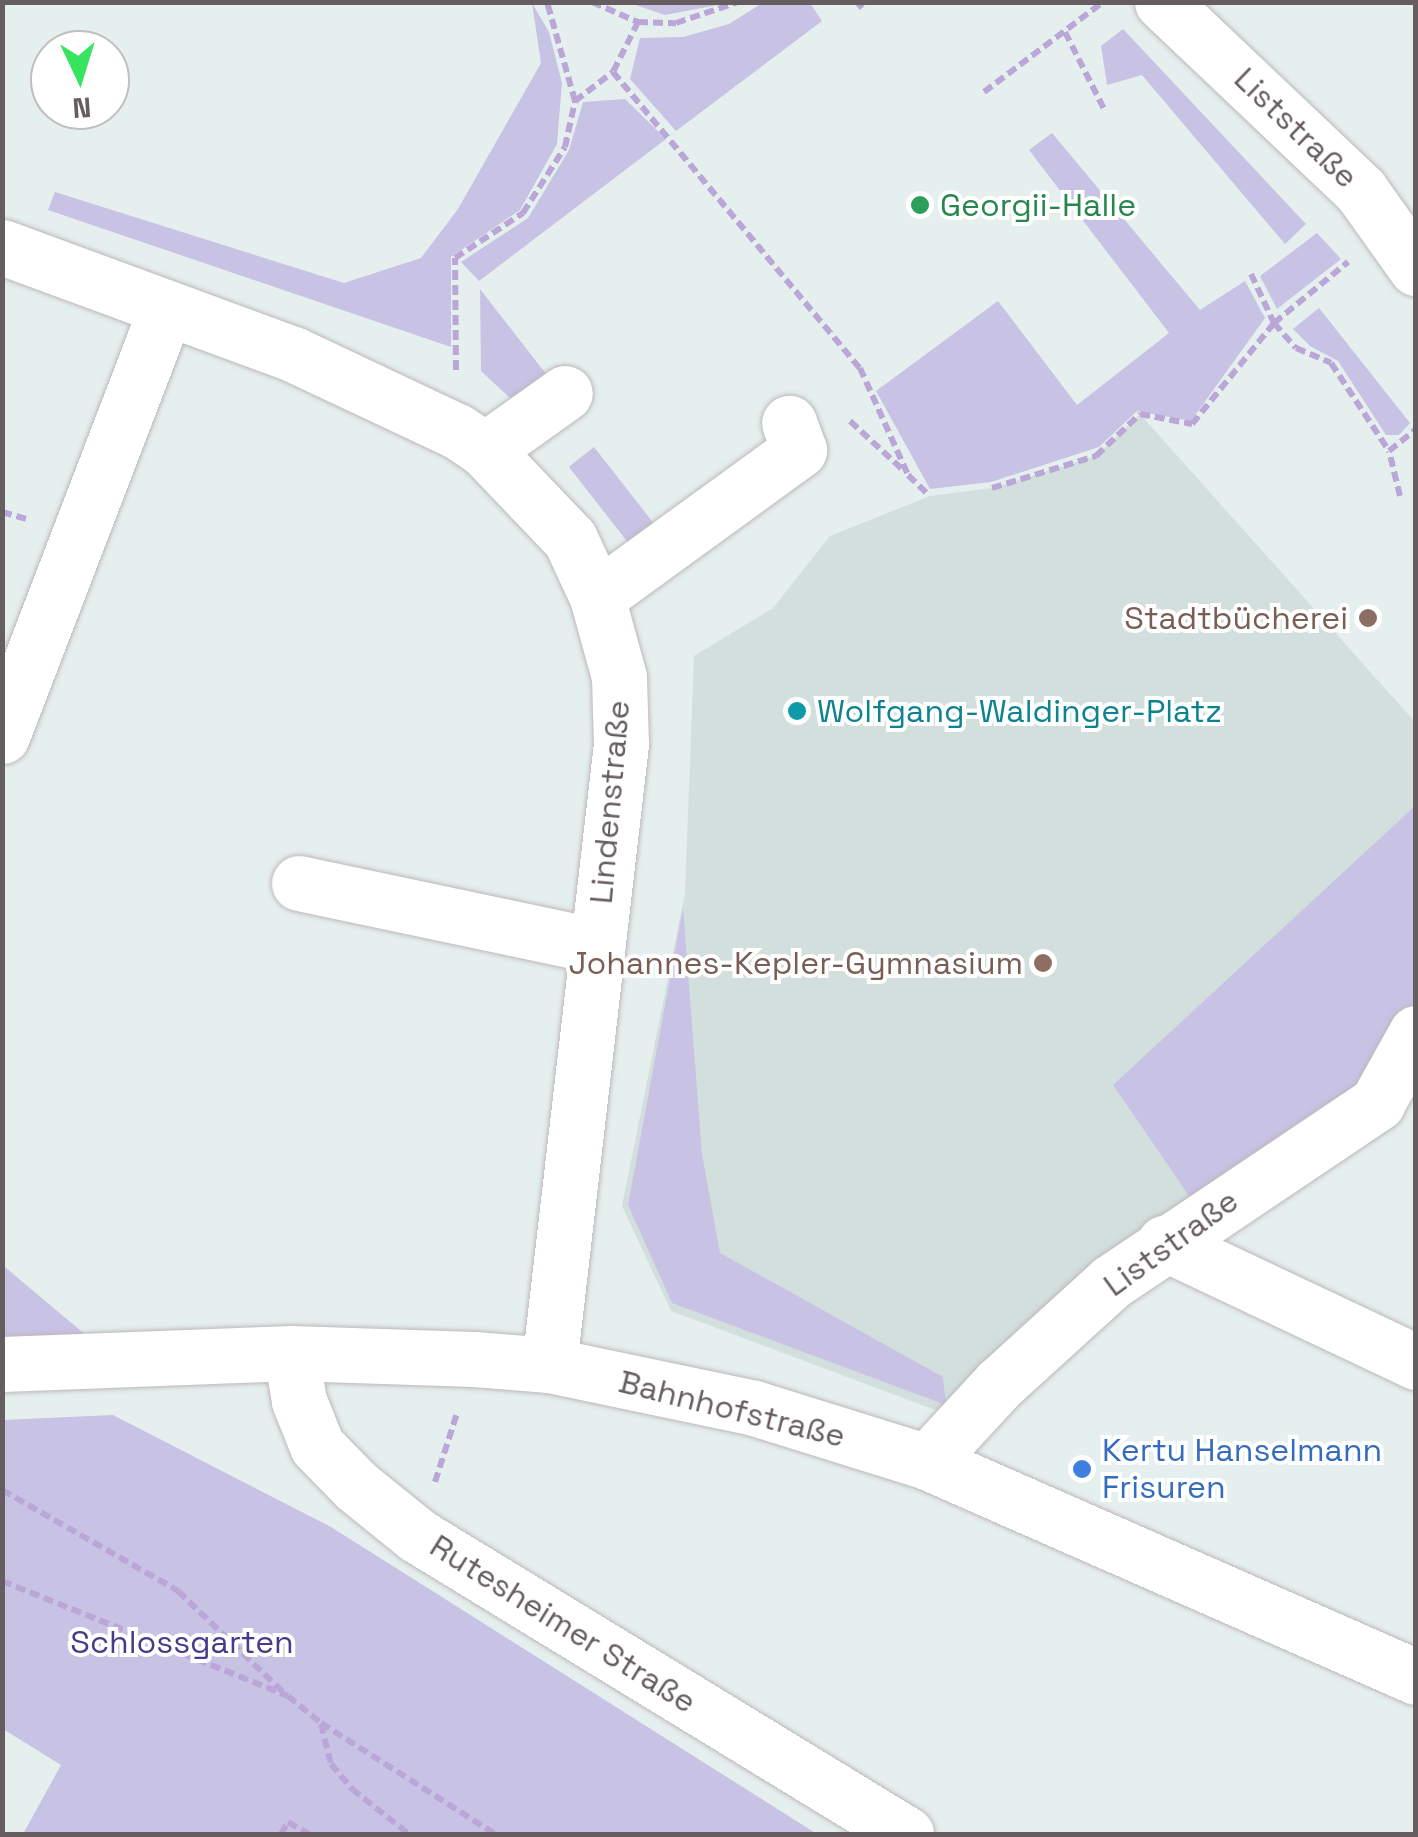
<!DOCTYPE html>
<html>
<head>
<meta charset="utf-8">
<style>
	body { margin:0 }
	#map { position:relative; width:1418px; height:1837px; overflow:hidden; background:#e5efee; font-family:"Space Grotesk",sans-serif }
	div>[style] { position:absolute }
	.education>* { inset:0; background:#d3dfdd }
	.green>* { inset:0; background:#c8c2e5; transform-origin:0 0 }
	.path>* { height:6px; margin-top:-3px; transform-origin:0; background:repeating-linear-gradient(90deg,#baa6d7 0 10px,transparent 0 15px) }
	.roads { filter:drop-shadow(0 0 2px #beb7b9) drop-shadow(0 0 2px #beb7b9) }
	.minor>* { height:55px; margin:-27.5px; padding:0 27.5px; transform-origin:27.5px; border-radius:27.5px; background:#fff }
	.dots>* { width:28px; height:28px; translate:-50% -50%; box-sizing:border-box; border:5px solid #fff; border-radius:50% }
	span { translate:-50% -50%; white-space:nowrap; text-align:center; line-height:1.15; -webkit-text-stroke:8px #fff; paint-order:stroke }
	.street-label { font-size:32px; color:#655d5f }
	.leisure-label { font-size:32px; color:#27864d }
	.left { translate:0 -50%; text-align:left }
	.education-label { font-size:32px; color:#785e54 }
	.right { translate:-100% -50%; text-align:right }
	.culture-label { font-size:32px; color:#0d838f }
	.shop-label { font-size:32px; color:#366cbe }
	.park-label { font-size:32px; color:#493988 }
	.frame { position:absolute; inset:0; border:5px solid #655d5f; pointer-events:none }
	.north { position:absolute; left:30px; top:30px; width:100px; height:100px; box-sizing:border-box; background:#fff; border:2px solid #c1bebf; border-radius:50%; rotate:176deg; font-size:28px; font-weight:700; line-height:40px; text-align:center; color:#655d5f }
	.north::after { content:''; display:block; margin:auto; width:35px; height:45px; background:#36e45f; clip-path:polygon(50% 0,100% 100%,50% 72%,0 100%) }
</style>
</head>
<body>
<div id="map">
	<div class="education">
		<div style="clip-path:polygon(1140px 414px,1415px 722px,1415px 1033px,946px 1414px,671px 1311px,622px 1206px,685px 893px,694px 656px,773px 608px,830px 536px,930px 496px,992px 488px,1096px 456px)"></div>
	</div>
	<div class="green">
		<div style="clip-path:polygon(764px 2px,810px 3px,822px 21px,676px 131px,630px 79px,640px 38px,683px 37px,729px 24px)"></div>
		<div style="clip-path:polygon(532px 3px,549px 32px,562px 83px,557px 144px,520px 210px,451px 257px,451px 347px,48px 210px,55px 192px,344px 283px,421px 258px,458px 209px,541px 63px)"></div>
		<div style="clip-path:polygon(630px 3px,728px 3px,665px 15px)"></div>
		<div style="clip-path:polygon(1123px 29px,1306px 224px,1285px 244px,1142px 75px,1107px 85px,1101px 46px)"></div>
		<div style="clip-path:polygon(625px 99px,666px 139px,479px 281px,461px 262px,528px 218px,569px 150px,583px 102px)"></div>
		<div style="clip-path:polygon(1052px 133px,1200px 310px,1245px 281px,1265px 318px,1191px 421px,1137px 411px,1099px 447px,991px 482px,930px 489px,876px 391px,998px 301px,1077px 405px,1169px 333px,1029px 150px)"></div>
		<div style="clip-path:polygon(1317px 233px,1341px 259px,1277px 309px,1260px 276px)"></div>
		<div style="clip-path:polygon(480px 289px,560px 392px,526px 413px,481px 371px)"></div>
		<div style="clip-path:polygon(1319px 308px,1410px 423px,1399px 435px,1386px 435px,1338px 361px,1310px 346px,1293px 329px)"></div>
		<div style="left:594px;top:447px;width:98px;height:32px;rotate:52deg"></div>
		<div style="clip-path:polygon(1415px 806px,1415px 1008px,1387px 1070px,1190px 1197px,1113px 1085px)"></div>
		<div style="clip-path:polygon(683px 908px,702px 1154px,720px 1253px,943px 1377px,946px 1405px,672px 1303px,628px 1205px)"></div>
		<div style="clip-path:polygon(2px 1266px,6px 1268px,112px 1357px,3px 1364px)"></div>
		<div style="clip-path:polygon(113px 1415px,331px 1527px,817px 1834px,23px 1834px,61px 1765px,3px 1729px,3px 1420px)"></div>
	</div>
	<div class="path">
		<div style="left:592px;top:2px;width:50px;rotate:23.5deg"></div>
		<div style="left:638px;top:22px;width:38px;rotate:2deg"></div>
		<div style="left:676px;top:23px;width:65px;rotate:-18.7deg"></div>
		<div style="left:857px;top:2px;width:8px;rotate:50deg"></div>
		<div style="left:638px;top:22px;width:56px;rotate:116.6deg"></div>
		<div style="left:613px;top:72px;width:386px;rotate:50.2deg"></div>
		<div style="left:860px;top:368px;width:117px;rotate:65.8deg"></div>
		<div style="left:908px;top:475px;width:30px;rotate:44deg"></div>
		<div style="left:1065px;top:32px;width:89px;rotate:63.1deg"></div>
		<div style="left:984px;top:92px;width:149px;rotate:-37.1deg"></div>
		<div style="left:575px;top:101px;width:48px;rotate:-37.3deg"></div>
		<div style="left:1251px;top:274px;width:54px;rotate:64.9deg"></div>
		<div style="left:1274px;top:323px;width:33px;rotate:49deg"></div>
		<div style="left:1296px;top:348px;width:38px;rotate:23deg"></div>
		<div style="left:1331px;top:363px;width:105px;rotate:56.6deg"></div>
		<div style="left:456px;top:370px;width:112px;rotate:-90.5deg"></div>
		<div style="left:455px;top:258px;width:82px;rotate:-33.5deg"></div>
		<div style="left:523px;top:213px;width:78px;rotate:-57.5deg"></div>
		<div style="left:565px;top:147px;width:47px;rotate:-77.7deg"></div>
		<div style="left:575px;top:101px;width:103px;rotate:-105.8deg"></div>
		<div style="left:850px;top:421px;width:72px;rotate:42.8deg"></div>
		<div style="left:992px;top:488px;width:109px;rotate:-17.1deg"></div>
		<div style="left:1096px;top:456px;width:61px;rotate:-43.7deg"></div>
		<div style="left:1140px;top:414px;width:53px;rotate:10.9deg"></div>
		<div style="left:1192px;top:424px;width:130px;rotate:-50.9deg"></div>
		<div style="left:1274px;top:323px;width:96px;rotate:-39.5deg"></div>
		<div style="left:1400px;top:496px;width:46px;rotate:-103.7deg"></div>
		<div style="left:1389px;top:451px;width:35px;rotate:-39deg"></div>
		<div style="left:2px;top:512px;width:25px;rotate:16deg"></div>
		<div style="left:435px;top:1482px;width:72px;rotate:-72.3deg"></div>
		<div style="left:2px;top:1490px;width:203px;rotate:29.8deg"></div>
		<div style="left:178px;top:1591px;width:146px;rotate:43.9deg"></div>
		<div style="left:2px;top:1581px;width:308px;rotate:21.9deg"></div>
		<div style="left:288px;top:1696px;width:43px;rotate:39.3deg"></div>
		<div style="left:321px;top:1723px;width:206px;rotate:32.5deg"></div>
		<div style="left:321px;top:1724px;width:41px;rotate:76deg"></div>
		<div style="left:331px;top:1764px;width:33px;rotate:50deg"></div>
		<div style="left:352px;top:1789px;width:73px;rotate:38.3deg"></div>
		<div style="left:281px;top:1834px;width:14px;rotate:-60deg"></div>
		<div style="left:288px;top:1822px;width:24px;rotate:30deg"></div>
	</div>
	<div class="roads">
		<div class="minor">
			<div style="left:1162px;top:2px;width:274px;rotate:43.5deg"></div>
			<div style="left:1361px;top:191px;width:95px;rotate:54.5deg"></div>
			<div style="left:2px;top:247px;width:310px;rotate:20.2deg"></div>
			<div style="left:293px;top:354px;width:181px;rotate:25.2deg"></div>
			<div style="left:457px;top:431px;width:34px;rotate:34deg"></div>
			<div style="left:485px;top:450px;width:123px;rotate:46.3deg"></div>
			<div style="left:570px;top:539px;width:64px;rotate:65deg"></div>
			<div style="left:597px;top:597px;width:83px;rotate:74.6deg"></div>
			<div style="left:619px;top:677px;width:67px;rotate:88.3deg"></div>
			<div style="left:621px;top:744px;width:625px;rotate:96.61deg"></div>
			<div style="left:485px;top:450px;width:98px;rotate:-35.5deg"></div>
			<div style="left:597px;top:597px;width:250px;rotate:-36deg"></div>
			<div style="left:799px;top:450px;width:29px;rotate:-110deg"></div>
			<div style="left:2px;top:736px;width:458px;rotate:-69deg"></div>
			<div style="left:299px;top:883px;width:305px;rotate:11.9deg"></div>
			<div style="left:1164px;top:1243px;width:279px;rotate:25.3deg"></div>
			<div style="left:291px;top:1353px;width:49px;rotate:80.5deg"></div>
			<div style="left:299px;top:1401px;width:48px;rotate:68.2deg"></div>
			<div style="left:317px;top:1446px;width:56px;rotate:45.7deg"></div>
			<div style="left:356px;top:1486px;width:80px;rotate:38.9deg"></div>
			<div style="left:418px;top:1536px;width:572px;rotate:31.41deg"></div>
			<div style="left:2px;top:1364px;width:289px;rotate:-2.2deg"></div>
			<div style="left:291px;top:1353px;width:183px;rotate:1.9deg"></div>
			<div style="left:474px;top:1359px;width:75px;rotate:4.6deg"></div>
			<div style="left:549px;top:1365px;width:209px;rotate:11.8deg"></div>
			<div style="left:754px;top:1408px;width:181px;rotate:17.3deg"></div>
			<div style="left:927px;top:1462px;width:534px;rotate:23.73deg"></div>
			<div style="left:927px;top:1462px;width:106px;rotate:-47.3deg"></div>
			<div style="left:999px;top:1384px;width:151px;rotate:-42.3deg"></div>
			<div style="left:1111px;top:1282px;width:321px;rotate:-33.9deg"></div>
			<div style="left:1377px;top:1103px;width:80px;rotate:-60.9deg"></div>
		</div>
	</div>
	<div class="dots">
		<div style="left:920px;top:205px;background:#2e9e5b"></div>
		<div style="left:1368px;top:618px;background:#8d6e63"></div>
		<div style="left:797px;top:711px;background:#0f9aa8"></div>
		<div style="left:1043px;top:963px;background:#8d6e63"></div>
		<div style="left:1082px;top:1469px;background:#3f7fe0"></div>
	</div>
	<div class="street-label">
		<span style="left:1296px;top:128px;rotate:44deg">Liststraße</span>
		<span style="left:610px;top:802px;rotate:-85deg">Lindenstraße</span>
		<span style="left:1171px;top:1243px;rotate:-36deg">Liststraße</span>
		<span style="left:732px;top:1409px;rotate:14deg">Bahnhofstraße</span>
		<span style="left:563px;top:1624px;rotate:32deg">Rutesheimer Straße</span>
	</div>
	<div class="leisure-label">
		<span class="left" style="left:940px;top:205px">Georgii-Halle</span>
	</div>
	<div class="education-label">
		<span class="right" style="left:1348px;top:618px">Stadtbücherei</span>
		<span class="right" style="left:1023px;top:963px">Johannes-Kepler-Gymnasium</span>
	</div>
	<div class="culture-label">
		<span class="left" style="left:817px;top:711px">Wolfgang-Waldinger-Platz</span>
	</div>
	<div class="shop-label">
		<span class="left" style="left:1102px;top:1469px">Kertu Hanselmann<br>Frisuren</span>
	</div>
	<div class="park-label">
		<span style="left:182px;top:1642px">Schlossgarten</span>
	</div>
	<div class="frame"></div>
	<div class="north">N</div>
</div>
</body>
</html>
